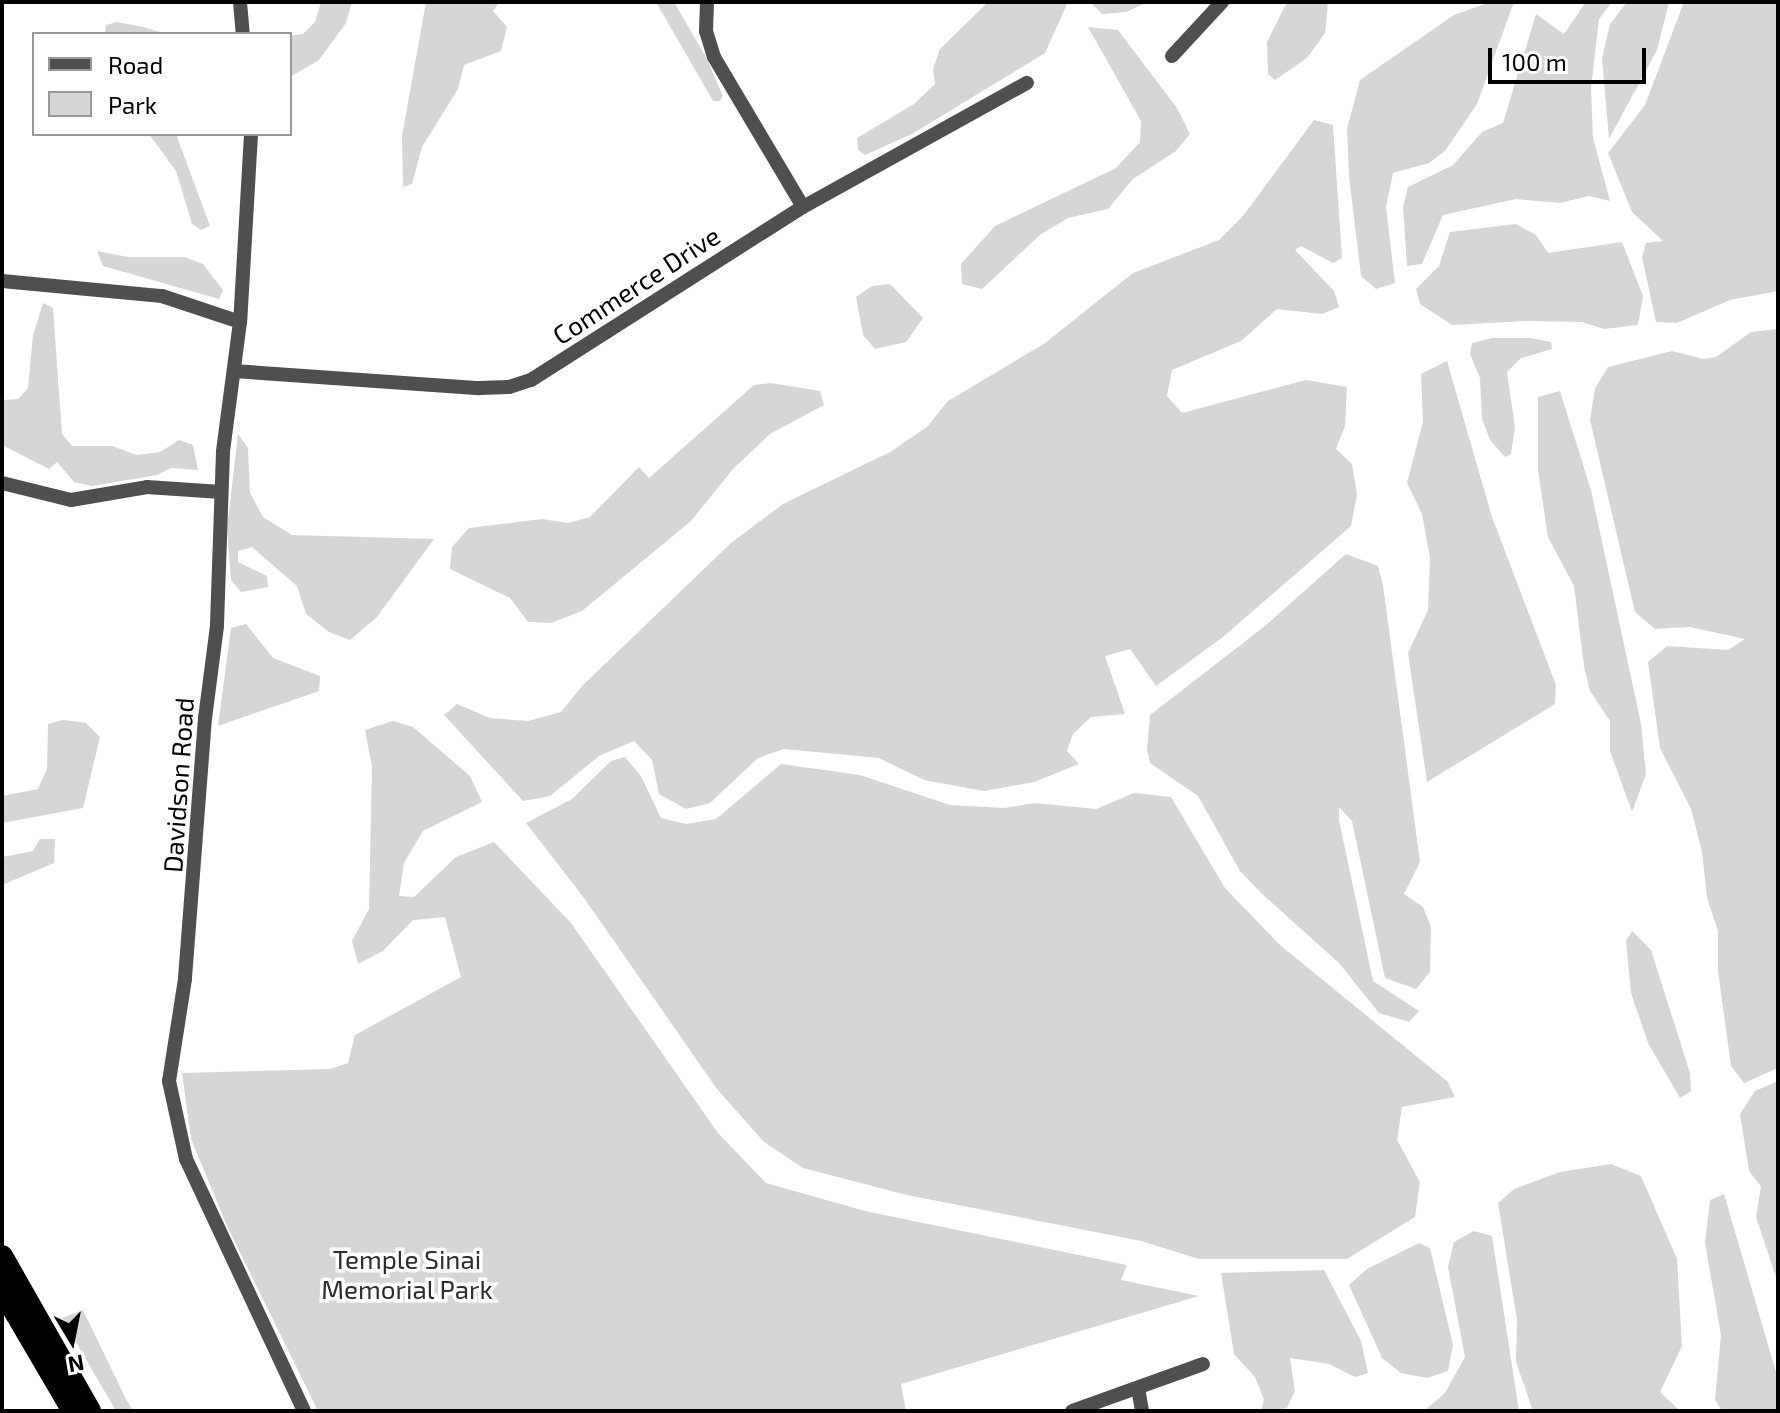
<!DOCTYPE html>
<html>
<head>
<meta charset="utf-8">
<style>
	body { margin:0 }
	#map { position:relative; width:1780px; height:1413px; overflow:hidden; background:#fff; font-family:"Exo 2",sans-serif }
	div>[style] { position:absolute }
	.green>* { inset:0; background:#d6d6d6 }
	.minor>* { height:14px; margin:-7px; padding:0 7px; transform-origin:7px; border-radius:7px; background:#4f4f4f }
	.highway>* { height:22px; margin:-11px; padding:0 11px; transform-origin:11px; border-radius:11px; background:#000 }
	span { translate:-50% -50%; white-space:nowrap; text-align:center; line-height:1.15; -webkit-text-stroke:7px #fff; paint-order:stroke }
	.street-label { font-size:26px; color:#000 }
	.park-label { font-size:26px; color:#2d2d2d }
	.frame { position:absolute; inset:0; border:4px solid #000; pointer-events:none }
	.legend { position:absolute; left:32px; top:32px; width:260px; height:104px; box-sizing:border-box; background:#fff; border:2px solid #999; margin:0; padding:10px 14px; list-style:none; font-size:24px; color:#000 }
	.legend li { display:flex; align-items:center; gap:16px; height:40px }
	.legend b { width:40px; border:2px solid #999 }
	.north { position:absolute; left:32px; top:1301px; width:80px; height:80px; -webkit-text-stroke:6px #fff; paint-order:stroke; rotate:170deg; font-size:22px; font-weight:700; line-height:32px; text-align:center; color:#000 }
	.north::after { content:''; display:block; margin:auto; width:28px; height:36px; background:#000; clip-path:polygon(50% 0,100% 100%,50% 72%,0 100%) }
	.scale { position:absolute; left:1488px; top:48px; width:158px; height:36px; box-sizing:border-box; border:4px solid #000; border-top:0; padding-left:10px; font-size:24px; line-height:28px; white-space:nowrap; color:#000; -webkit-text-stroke:6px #fff; paint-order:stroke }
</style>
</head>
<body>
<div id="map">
	<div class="green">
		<div style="clip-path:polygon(321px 2px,352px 2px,346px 23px,319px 60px,290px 77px,290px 36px,303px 34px,315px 22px)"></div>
		<div style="clip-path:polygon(426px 2px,524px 2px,498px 4px,493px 11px,507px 27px,501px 51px,464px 65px,458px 89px,422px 147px,412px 184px,403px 187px,402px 136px)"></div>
		<div style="clip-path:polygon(656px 2px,674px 2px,707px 59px,723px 96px,720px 101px,713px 101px)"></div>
		<div style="clip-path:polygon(988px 2px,1068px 2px,1045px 53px,912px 134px,865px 155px,858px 150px,857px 138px,914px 104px,935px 84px,933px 69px,940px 49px)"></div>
		<div style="clip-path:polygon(1090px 2px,1148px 2px,1126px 12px,1102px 14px)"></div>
		<div style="clip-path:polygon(1287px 2px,1328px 2px,1325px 33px,1307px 58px,1275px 80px,1268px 74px,1267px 42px)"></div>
		<div style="clip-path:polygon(1490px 2px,1514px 2px,1477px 104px,1445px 151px,1429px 163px,1393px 173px,1386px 207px,1395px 283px,1376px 289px,1361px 276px,1349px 176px,1347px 129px,1360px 80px,1454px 15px)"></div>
		<div style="clip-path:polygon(1586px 2px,1612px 2px,1599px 19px,1591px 89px,1593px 138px,1610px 201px,1589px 196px,1560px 203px,1516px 199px,1443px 215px,1422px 264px,1407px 266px,1403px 207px,1408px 187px,1453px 165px,1482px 132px,1503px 123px,1536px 14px,1564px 34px)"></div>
		<div style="clip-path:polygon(1627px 2px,1669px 2px,1657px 50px,1609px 139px,1602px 58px,1610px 24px)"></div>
		<div style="clip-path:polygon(1684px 2px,1778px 2px,1778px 291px,1730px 300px,1677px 323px,1656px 322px,1642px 257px,1646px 243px,1663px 241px,1632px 212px,1608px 153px,1645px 105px)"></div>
		<div style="clip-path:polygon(117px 22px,143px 27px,167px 34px,105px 34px,106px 25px)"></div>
		<div style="clip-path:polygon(1088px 27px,1118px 30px,1177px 108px,1190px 134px,1176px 151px,1133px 179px,1108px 209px,1068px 218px,1040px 235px,982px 289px,962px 284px,961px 264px,995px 226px,1116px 168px,1140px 142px,1141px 121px)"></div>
		<div style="clip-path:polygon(1314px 120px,1333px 125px,1342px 258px,1333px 263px,1301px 246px,1295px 250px,1334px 291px,1339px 307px,1322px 314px,1277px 309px,1241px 341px,1172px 370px,1167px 396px,1182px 413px,1306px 380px,1347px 387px,1345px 426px,1336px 449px,1352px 464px,1357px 494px,1351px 526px,1223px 637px,1156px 686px,1130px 649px,1105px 656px,1125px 714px,1091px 717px,1073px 734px,1067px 751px,1079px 764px,1034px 782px,984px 791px,924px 780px,879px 758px,784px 749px,758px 758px,710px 803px,686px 809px,659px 794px,652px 760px,634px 741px,599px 756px,550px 796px,523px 801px,444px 715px,457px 704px,490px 718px,528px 721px,561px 712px,582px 686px,731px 543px,783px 504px,890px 452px,927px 427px,948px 401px,1045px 343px,1133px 273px,1219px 240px,1243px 216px)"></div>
		<div style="clip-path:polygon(149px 134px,176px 134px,210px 226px,201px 230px,192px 224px,176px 171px)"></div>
		<div style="clip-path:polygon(1516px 224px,1536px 235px,1548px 253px,1622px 242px,1643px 296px,1638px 325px,1604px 329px,1582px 322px,1526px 321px,1452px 325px,1420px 304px,1416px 289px,1439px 266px,1450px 232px)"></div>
		<div style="clip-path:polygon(97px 251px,128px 257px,185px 257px,203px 264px,223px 290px,219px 299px,103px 266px)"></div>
		<div style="clip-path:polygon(890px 284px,923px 318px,906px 342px,875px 349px,863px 335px,856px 297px,872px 286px)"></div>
		<div style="clip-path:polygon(43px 303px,53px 308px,62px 434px,72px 446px,112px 446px,137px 455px,160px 452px,179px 440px,193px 445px,198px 470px,171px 468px,157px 475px,92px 486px,74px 482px,57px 462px,49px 469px,2px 445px,2px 400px,18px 399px,28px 388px,33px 335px)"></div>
		<div style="clip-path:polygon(1778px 329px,1778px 1068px,1744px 1083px,1731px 1066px,1718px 971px,1718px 931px,1707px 898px,1702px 852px,1691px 809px,1660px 748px,1648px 662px,1667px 646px,1728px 650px,1745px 639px,1690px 627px,1655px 629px,1635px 612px,1590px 420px,1595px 388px,1608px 367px,1672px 351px,1703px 359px,1716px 357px,1751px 332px)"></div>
		<div style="clip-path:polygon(1492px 338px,1531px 338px,1551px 342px,1552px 349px,1521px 358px,1507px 372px,1515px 427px,1511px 454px,1505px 457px,1490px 440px,1482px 419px,1480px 378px,1470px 354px,1472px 343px)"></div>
		<div style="clip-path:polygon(1447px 361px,1492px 517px,1556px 685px,1555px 704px,1427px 782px,1408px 653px,1428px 610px,1430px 558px,1422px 514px,1407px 483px,1423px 422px,1421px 374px)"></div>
		<div style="clip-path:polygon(771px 383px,820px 391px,824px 405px,770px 434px,733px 469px,691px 521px,582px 611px,551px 623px,528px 622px,510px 598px,450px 569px,452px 547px,469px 528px,542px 519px,568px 523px,590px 517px,639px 467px,649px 478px,754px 385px)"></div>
		<div style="clip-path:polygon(1560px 391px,1591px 490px,1641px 724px,1646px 774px,1632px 812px,1610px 751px,1610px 721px,1590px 691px,1584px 666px,1574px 586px,1548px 537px,1538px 470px,1538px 397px)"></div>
		<div style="clip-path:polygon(238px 434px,248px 448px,250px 493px,263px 517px,292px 535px,434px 539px,377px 617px,350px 640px,329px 632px,306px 614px,297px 586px,252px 547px,238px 551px,238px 562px,267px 576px,268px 587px,241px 592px,231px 580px,227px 529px)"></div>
		<div style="clip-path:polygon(1346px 554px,1378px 566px,1383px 585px,1420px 862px,1404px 894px,1423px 907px,1431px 927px,1430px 972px,1416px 989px,1385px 978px,1352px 821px,1339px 807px,1339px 820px,1373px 981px,1419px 1011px,1409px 1022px,1379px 1013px,1339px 963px,1261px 893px,1240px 871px,1198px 796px,1150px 763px,1147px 750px,1150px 715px,1265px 626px)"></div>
		<div style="clip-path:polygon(246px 624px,273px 658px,320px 676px,319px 691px,218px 726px,231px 628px)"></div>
		<div style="clip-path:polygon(63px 720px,86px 723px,100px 737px,83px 808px,2px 823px,2px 796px,38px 789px,47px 769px,48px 724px)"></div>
		<div style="clip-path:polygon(393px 721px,413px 727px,470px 776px,482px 802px,423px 831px,404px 863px,399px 896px,414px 897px,456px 857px,494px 842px,571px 923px,718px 1133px,766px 1183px,865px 1211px,1127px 1265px,1121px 1280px,1199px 1296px,901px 1384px,906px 1411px,318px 1411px,227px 1226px,191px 1139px,182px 1073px,330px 1069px,348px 1063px,355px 1035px,461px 977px,445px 917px,413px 920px,383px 951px,358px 964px,352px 941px,369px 909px,372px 767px,365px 730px)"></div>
		<div style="clip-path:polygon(625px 757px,641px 776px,661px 818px,686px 824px,716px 819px,781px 764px,860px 775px,950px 805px,1004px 808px,1035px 803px,1096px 809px,1134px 793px,1171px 797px,1225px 888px,1280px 945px,1448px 1082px,1455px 1097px,1402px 1107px,1397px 1140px,1420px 1182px,1415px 1217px,1347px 1259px,1199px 1259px,1141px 1241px,907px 1195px,803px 1168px,764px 1142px,717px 1089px,584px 898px,526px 823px,572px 799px,611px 761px)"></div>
		<div style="clip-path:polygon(40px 839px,55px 839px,54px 863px,2px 885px,2px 857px,33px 851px)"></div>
		<div style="clip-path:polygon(1632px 931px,1651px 950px,1690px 1073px,1691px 1091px,1680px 1098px,1648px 1043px,1631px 993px,1626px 941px)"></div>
		<div style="clip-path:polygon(1778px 1081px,1778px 1283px,1756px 1217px,1761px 1186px,1749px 1171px,1740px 1114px,1755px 1091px)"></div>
		<div style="clip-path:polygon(1611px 1164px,1641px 1176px,1677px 1259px,1682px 1346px,1660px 1392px,1680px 1411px,1533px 1411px,1516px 1362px,1517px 1320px,1498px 1203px,1514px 1189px,1560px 1172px)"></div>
		<div style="clip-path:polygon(1724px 1194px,1778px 1379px,1778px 1411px,1722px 1411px,1715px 1400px,1721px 1335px,1705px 1243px,1710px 1200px)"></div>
		<div style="clip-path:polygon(1474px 1231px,1492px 1236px,1519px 1411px,1424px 1411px,1445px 1393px,1465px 1357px,1448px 1267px,1454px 1242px)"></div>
		<div style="clip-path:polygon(1419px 1243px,1430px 1248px,1453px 1345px,1448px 1371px,1427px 1378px,1401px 1373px,1382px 1358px,1349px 1285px,1367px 1269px)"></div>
		<div style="clip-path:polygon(1324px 1270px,1361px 1341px,1368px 1373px,1355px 1377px,1329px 1364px,1290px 1358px,1295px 1391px,1287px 1408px,1261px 1411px,1264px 1400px,1255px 1377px,1234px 1354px,1221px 1273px)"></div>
		<div style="clip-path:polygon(83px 1310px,125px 1397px,133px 1411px,116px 1411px,62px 1318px)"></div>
	</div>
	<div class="minor">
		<div style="left:240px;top:2px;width:32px;rotate:85deg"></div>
		<div style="left:707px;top:2px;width:29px;rotate:92deg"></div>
		<div style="left:706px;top:31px;width:27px;rotate:73deg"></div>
		<div style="left:714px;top:57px;width:174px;rotate:59.3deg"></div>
		<div style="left:1172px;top:56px;width:74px;rotate:-47.2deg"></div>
		<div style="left:251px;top:134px;width:188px;rotate:93.3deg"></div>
		<div style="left:240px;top:322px;width:131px;rotate:97.5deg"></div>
		<div style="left:223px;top:452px;width:174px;rotate:92deg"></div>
		<div style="left:217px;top:626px;width:93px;rotate:97.4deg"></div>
		<div style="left:205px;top:718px;width:262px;rotate:94.4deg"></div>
		<div style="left:185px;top:979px;width:103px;rotate:98.9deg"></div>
		<div style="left:169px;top:1081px;width:80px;rotate:77.7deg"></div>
		<div style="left:186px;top:1159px;width:278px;rotate:64.9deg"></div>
		<div style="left:2px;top:281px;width:161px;rotate:5.4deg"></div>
		<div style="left:162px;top:296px;width:82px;rotate:18.4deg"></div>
		<div style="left:234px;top:371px;width:246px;rotate:4deg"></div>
		<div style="left:479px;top:388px;width:30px;rotate:-2deg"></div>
		<div style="left:509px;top:387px;width:23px;rotate:-18deg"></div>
		<div style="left:531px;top:380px;width:322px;rotate:-32.5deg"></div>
		<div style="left:803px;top:207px;width:256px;rotate:-29deg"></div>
		<div style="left:2px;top:483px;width:71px;rotate:13.8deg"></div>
		<div style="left:71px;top:500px;width:77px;rotate:-9.7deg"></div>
		<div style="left:147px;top:487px;width:74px;rotate:3.9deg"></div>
		<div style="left:1138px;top:1388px;width:23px;rotate:80deg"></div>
		<div style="left:1072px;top:1411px;width:139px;rotate:-19.7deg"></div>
	</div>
	<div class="highway">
		<div style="left:2px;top:1256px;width:178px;rotate:60.4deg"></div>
		<div style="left:2px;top:1290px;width:134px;rotate:59.6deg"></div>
	</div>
	<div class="street-label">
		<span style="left:636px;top:285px;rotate:-33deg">Commerce Drive</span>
		<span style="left:178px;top:785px;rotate:-86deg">Davidson Road</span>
	</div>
	<div class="park-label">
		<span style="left:407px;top:1274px">Temple Sinai<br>Memorial Park</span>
	</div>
	<div class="frame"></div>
	<ul class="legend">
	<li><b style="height:10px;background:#4f4f4f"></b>Road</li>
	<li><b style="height:22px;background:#d6d6d6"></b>Park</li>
	</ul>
	<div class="north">N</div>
	<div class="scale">100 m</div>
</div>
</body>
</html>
